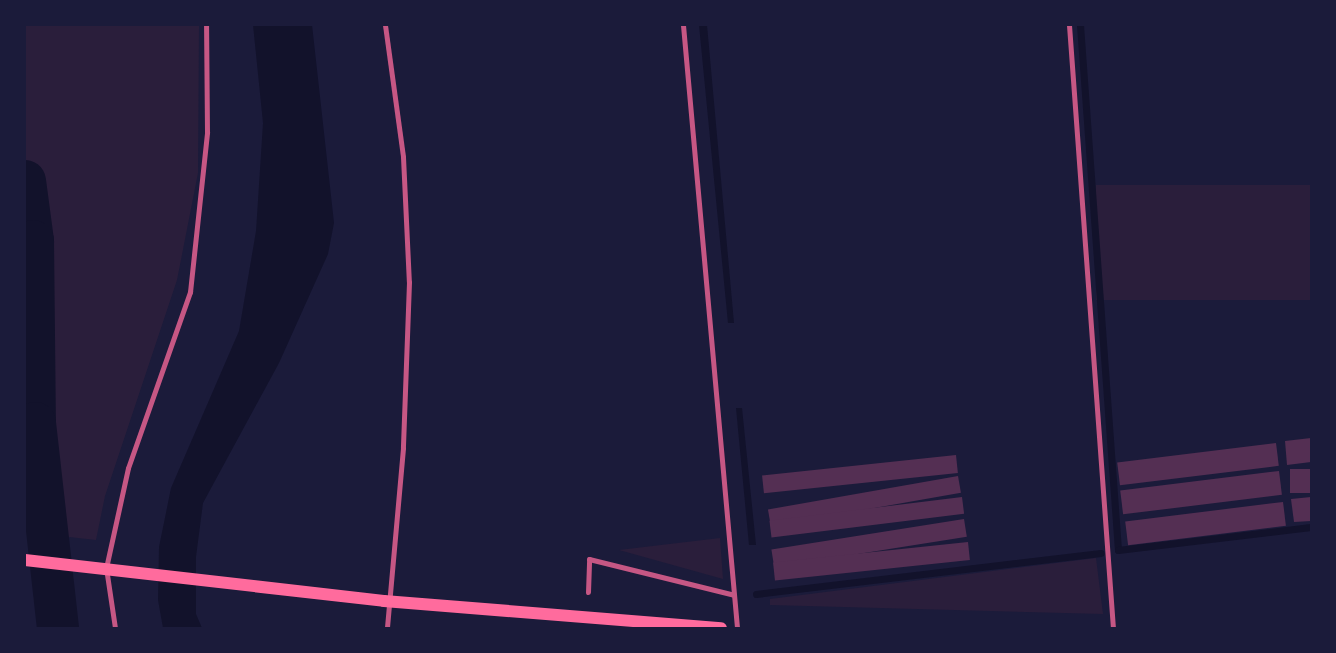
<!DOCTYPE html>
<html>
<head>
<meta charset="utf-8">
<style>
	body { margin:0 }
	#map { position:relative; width:1336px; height:653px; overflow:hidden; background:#1b1b3a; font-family:"IBM Plex Sans",sans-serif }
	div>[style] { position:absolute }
	.green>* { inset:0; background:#2a1e3b; transform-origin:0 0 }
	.water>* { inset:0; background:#12122b }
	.stream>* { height:7px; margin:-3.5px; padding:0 3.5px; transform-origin:3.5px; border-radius:3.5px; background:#12122b }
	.river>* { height:42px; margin:-21px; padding:0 21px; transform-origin:21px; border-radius:21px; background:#12122b }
	.building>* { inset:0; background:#542f53; transform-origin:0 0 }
	.minor>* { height:5px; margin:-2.5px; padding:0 2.5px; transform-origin:2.5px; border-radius:2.5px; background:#c65784 }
	.primary>* { height:12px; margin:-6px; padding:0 6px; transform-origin:6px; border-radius:6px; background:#ff6b9d }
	span { translate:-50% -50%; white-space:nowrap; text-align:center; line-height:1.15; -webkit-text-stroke:4px #1b1b3a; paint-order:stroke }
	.frame { position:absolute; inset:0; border:26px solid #1b1b3a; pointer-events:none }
</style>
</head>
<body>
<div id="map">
	<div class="green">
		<div style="clip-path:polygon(25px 25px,199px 25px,198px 173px,177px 280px,105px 496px,96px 540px,25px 532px)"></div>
		<div style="left:1311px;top:185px;width:115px;height:215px;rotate:90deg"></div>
		<div style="clip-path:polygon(720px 538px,723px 579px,619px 550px)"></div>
		<div style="clip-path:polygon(1096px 558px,1103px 614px,770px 605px,770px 599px)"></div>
	</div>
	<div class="water">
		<div style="clip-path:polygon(253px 25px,312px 25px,334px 223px,328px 254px,279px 363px,203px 503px,196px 557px,196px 614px,202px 628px,163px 628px,158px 600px,159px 547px,171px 488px,239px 331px,256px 231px,263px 123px)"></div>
		<div style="clip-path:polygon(699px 25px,707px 25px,734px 323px,728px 323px)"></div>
		<div style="clip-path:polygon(736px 408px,742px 408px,756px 545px,749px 545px)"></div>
	</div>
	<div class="stream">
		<div style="left:1080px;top:25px;width:526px;rotate:85.86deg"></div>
		<div style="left:1118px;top:550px;width:194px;rotate:-6.8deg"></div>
		<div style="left:756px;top:594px;width:347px;rotate:-6.8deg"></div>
	</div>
	<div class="river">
		<div style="left:25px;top:181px;width:61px;rotate:82.4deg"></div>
		<div style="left:33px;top:241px;width:182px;rotate:89.4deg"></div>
		<div style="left:35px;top:423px;width:206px;rotate:83.6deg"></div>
	</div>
	<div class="building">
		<div style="clip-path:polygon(1311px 438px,1311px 462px,1287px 465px,1285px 441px)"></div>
		<div style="left:1276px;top:443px;width:23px;height:160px;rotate:83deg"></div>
		<div style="left:956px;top:455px;width:18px;height:195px;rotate:84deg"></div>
		<div style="left:1311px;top:469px;width:24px;height:21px;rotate:90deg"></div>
		<div style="left:1279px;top:471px;width:24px;height:160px;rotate:83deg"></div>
		<div style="left:958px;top:476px;width:17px;height:193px;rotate:80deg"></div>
		<div style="left:962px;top:497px;width:17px;height:194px;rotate:83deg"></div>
		<div style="clip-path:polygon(1311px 497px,1311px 521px,1294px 522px,1291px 499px)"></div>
		<div style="left:1283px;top:502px;width:24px;height:159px;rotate:83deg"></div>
		<div style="left:964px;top:519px;width:18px;height:195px;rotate:81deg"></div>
		<div style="left:968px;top:542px;width:18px;height:196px;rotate:84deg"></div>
	</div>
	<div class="minor">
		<div style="left:385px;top:25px;width:133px;rotate:82.2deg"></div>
		<div style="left:403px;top:157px;width:125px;rotate:87.3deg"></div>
		<div style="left:409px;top:282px;width:166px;rotate:92.1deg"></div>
		<div style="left:403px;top:448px;width:181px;rotate:95.1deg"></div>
		<div style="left:683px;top:25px;width:605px;rotate:84.88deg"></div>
		<div style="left:1069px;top:25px;width:605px;rotate:85.83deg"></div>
		<div style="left:588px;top:592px;width:33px;rotate:-88deg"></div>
		<div style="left:589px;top:559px;width:149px;rotate:13.9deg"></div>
		<div style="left:115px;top:628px;width:61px;rotate:-98.5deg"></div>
		<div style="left:106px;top:568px;width:102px;rotate:-77.6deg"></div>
		<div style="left:128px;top:468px;width:187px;rotate:-70.6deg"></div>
		<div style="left:190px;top:292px;width:161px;rotate:-83.9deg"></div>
		<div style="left:207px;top:132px;width:107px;rotate:-90.5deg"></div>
	</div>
	<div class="primary">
		<div style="left:25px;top:560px;width:361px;rotate:6.5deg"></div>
		<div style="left:384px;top:601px;width:338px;rotate:4.6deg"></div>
	</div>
	<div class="frame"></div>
</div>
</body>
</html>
